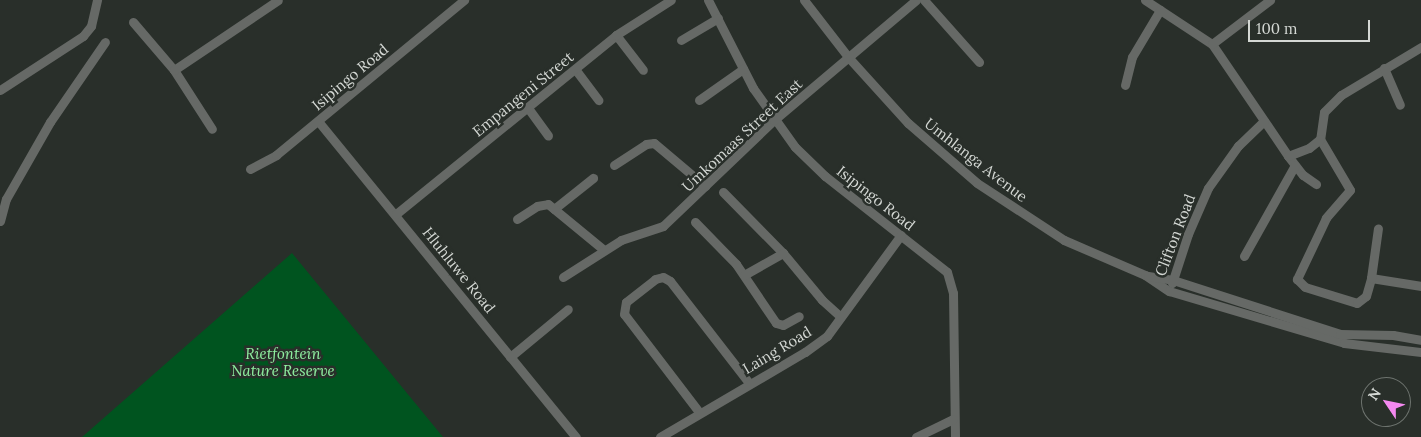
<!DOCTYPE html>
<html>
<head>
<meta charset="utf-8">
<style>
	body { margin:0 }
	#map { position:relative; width:1421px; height:437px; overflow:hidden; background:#292f2a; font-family:Lora,serif }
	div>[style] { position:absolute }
	.green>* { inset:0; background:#00541f }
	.street>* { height:9px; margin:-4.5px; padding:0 4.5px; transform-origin:4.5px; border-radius:4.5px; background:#666966 }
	span { translate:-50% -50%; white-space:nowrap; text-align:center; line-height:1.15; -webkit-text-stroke:5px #292f2a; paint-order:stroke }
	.street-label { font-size:15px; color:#d4d8d4 }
	.park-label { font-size:15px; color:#8fefa0; font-style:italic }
	.north { position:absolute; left:1361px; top:377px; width:50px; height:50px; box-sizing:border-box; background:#292f2a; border:1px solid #6d736e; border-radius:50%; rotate:304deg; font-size:14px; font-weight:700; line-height:20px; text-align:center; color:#d4d8d4 }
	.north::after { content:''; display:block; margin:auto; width:18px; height:22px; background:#f489f0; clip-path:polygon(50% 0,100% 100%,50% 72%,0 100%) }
	.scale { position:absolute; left:1248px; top:20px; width:122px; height:22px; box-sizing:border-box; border:2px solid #d4d8d4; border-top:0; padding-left:6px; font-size:15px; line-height:18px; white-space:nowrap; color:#d4d8d4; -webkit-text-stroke:4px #292f2a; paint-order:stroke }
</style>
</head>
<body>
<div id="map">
	<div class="green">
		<div style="clip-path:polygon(292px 253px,443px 437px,82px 437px)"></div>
	</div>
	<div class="street">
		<div style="left:708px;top:0;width:99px;rotate:62.9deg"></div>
		<div style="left:753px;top:88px;width:72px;rotate:54.6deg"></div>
		<div style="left:795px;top:147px;width:42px;rotate:44deg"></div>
		<div style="left:825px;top:176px;width:155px;rotate:38.2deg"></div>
		<div style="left:947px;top:272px;width:22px;rotate:74deg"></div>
		<div style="left:953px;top:293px;width:144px;rotate:89.2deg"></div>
		<div style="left:804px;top:0;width:73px;rotate:52.2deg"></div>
		<div style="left:849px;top:58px;width:88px;rotate:47.8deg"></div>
		<div style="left:908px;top:123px;width:91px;rotate:41deg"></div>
		<div style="left:977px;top:183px;width:104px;rotate:33.2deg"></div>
		<div style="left:1064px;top:240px;width:88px;rotate:23.4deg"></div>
		<div style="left:1145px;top:275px;width:29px;rotate:34deg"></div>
		<div style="left:1169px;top:291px;width:183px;rotate:16.5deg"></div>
		<div style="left:1344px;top:343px;width:78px;rotate:6.7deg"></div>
		<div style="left:924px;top:0;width:83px;rotate:48.4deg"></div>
		<div style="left:1145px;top:0;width:80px;rotate:33.3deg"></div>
		<div style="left:1212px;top:44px;width:135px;rotate:55.8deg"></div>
		<div style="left:1288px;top:156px;width:24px;rotate:52deg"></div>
		<div style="left:1303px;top:175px;width:16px;rotate:35deg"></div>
		<div style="left:133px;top:22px;width:63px;rotate:49.5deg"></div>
		<div style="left:174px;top:70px;width:70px;rotate:57.2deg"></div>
		<div style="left:616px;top:35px;width:44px;rotate:52.4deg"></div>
		<div style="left:681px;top:40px;width:43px;rotate:-30.7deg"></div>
		<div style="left:1212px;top:44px;width:73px;rotate:-37.2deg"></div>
		<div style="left:1421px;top:47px;width:93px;rotate:149deg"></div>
		<div style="left:1341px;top:95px;width:24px;rotate:135deg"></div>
		<div style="left:1324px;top:112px;width:27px;rotate:98deg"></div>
		<div style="left:1320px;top:139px;width:59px;rotate:59.5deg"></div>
		<div style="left:1350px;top:190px;width:37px;rotate:131deg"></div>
		<div style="left:1326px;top:218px;width:68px;rotate:115.4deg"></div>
		<div style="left:1297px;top:279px;width:11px;rotate:45deg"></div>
		<div style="left:1305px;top:287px;width:54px;rotate:17.1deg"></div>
		<div style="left:1357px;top:303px;width:11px;rotate:-38deg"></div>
		<div style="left:1366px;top:296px;width:19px;rotate:-74deg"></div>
		<div style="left:1371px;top:278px;width:51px;rotate:9.1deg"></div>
		<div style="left:1384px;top:68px;width:40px;rotate:66.6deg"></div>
		<div style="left:575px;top:69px;width:39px;rotate:53deg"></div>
		<div style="left:174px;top:70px;width:125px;rotate:-33.9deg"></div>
		<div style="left:1125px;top:85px;width:29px;rotate:-76deg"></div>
		<div style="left:1132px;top:57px;width:55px;rotate:-59.2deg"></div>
		<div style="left:0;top:90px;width:99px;rotate:-33deg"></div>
		<div style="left:83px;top:36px;width:13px;rotate:-51deg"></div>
		<div style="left:91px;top:26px;width:27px;rotate:-77deg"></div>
		<div style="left:699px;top:100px;width:54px;rotate:-35.2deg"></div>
		<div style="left:528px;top:108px;width:34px;rotate:54deg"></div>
		<div style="left:318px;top:121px;width:408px;rotate:50.8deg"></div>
		<div style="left:1288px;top:156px;width:22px;rotate:-21deg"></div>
		<div style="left:1309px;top:148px;width:14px;rotate:-39deg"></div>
		<div style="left:614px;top:165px;width:38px;rotate:-33deg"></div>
		<div style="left:646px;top:144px;width:8px;rotate:-7deg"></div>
		<div style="left:654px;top:143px;width:67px;rotate:40.1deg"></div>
		<div style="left:250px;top:169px;width:30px;rotate:-28deg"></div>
		<div style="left:276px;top:155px;width:244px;rotate:-39.5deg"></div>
		<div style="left:723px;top:192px;width:86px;rotate:45.5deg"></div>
		<div style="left:783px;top:253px;width:61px;rotate:50.3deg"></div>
		<div style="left:822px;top:300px;width:25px;rotate:42deg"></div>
		<div style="left:554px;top:209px;width:50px;rotate:-38.5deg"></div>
		<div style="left:396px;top:214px;width:284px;rotate:-39.1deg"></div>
		<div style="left:616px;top:35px;width:65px;rotate:-32.5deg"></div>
		<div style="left:517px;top:219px;width:24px;rotate:-33deg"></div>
		<div style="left:537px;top:206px;width:11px;rotate:-10deg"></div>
		<div style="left:548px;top:204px;width:72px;rotate:39.4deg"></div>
		<div style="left:0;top:221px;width:23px;rotate:-75deg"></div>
		<div style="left:6px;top:199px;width:89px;rotate:-60.3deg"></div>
		<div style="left:50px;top:122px;width:97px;rotate:-55.5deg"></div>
		<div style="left:695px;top:222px;width:59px;rotate:45.7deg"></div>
		<div style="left:736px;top:264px;width:71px;rotate:55.9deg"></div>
		<div style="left:776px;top:323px;width:7px;rotate:16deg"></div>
		<div style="left:783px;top:325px;width:18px;rotate:-29deg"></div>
		<div style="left:1244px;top:256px;width:104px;rotate:-60.7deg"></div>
		<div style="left:744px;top:275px;width:45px;rotate:-29.4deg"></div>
		<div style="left:1148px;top:276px;width:25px;rotate:9deg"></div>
		<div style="left:1173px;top:280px;width:176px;rotate:17.9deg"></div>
		<div style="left:1340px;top:334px;width:53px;rotate:1.1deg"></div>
		<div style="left:1393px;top:335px;width:28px;rotate:10deg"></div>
		<div style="left:563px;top:277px;width:69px;rotate:-32.5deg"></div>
		<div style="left:621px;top:240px;width:44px;rotate:-18.4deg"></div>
		<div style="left:663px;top:226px;width:153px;rotate:-43.7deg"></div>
		<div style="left:774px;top:120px;width:186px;rotate:-40.2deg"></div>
		<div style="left:1371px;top:278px;width:50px;rotate:-82deg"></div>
		<div style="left:1172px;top:283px;width:52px;rotate:-71.9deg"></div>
		<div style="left:1188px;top:234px;width:50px;rotate:-66.5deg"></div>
		<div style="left:1208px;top:188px;width:52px;rotate:-54.5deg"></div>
		<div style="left:1238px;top:146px;width:36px;rotate:-44deg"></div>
		<div style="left:510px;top:357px;width:75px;rotate:-39.6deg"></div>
		<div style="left:699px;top:412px;width:123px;rotate:-127.4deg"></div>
		<div style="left:624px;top:314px;width:12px;rotate:-81deg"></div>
		<div style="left:626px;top:302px;width:37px;rotate:-38deg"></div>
		<div style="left:655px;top:279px;width:8px;rotate:-14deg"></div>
		<div style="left:663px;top:277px;width:8px;rotate:30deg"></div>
		<div style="left:670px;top:281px;width:129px;rotate:52.2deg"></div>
		<div style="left:660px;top:437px;width:168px;rotate:-30.4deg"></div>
		<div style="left:805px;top:352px;width:27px;rotate:-36deg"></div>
		<div style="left:827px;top:336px;width:125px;rotate:-53.8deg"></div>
		<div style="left:916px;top:437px;width:41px;rotate:-25.9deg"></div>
	</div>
	<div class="street-label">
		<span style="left:350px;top:77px;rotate:-40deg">Isipingo Road</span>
		<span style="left:523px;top:94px;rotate:-39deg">Empangeni Street</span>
		<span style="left:742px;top:135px;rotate:-43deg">Umkomaas Street East</span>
		<span style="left:976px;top:160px;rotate:38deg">Umhlanga Avenue</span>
		<span style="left:876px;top:198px;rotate:38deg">Isipingo Road</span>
		<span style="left:1175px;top:235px;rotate:-69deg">Clifton Road</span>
		<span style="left:459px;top:270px;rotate:51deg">Hluhluwe Road</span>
		<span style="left:777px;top:350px;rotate:-31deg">Laing Road</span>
	</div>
	<div class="park-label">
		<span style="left:283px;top:362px">Rietfontein<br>Nature Reserve</span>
	</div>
	<div class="north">N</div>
	<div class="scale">100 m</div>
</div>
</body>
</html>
